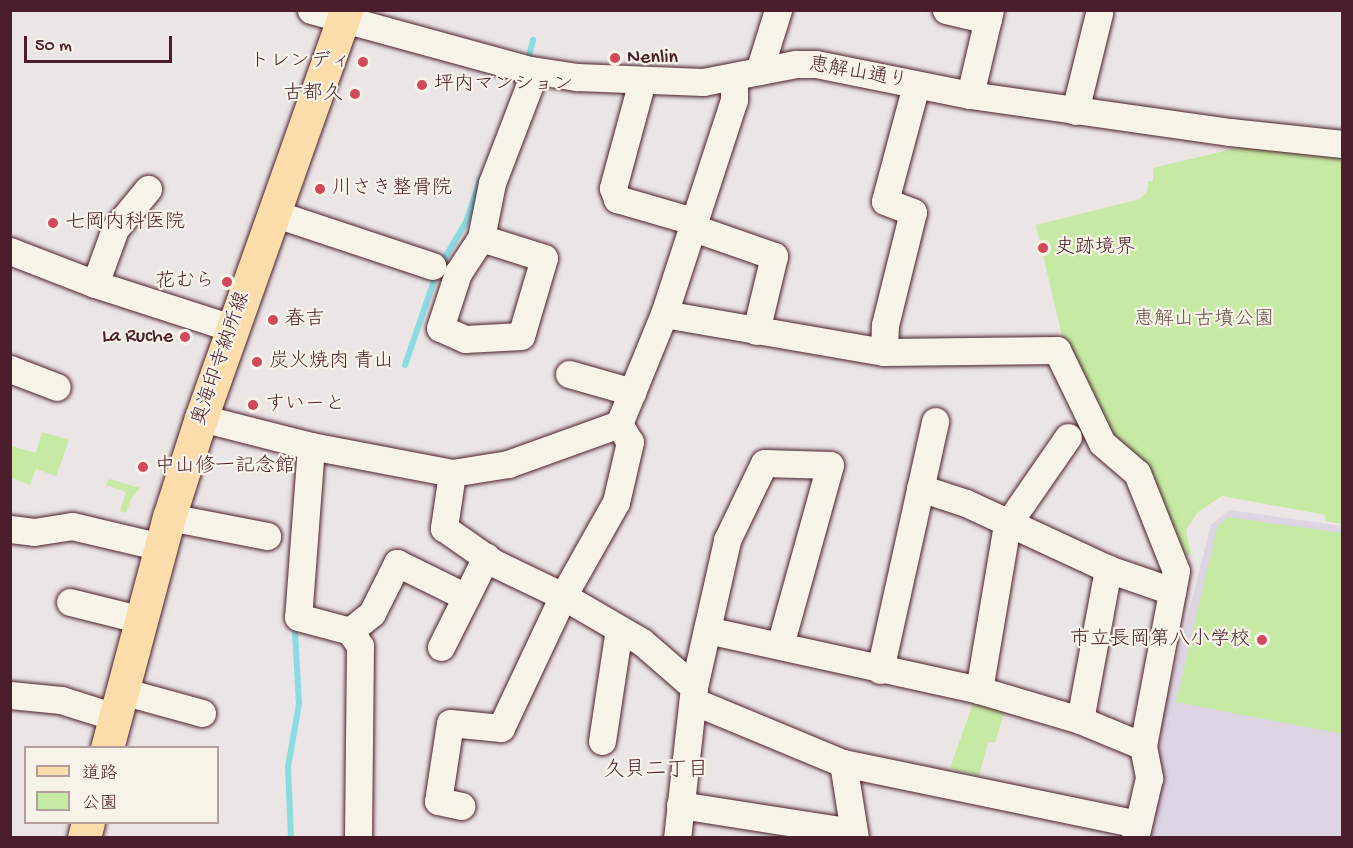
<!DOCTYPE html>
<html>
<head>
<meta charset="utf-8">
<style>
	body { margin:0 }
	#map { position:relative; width:1353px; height:848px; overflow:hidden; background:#ebe5e6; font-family:"Gochi Hand","Klee One",sans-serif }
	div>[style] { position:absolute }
	.built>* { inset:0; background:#ddd4e4 }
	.green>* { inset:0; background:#c6eaa3 }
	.stream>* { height:6px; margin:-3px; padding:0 3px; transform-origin:3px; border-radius:3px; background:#8adce1 }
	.roads { filter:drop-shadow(0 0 2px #4a1f2b) drop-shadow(0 0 2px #4a1f2b) }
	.minor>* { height:27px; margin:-13.5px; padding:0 13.5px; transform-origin:13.5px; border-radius:13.5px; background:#f7f3e8 }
	.major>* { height:33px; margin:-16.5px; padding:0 16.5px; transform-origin:16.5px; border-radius:16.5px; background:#faddab }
	.dots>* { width:16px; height:16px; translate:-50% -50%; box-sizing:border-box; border:3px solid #f7f3e8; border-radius:50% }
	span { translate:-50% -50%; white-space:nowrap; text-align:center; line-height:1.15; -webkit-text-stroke:4.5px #f7f3e8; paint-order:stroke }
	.poi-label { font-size:20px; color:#4a1f2b }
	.left { translate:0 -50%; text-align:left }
	.right { translate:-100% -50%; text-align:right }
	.street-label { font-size:20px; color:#4a1f2b }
	.park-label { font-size:20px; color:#695249 }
	.neighbourhood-label { font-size:21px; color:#4a1f2b }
	.frame { position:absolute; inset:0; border:12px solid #4a1f2b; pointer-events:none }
	.legend { position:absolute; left:24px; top:746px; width:195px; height:78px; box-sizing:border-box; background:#f7f3e8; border:2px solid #b29e9c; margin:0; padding:8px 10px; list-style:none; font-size:18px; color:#4a1f2b }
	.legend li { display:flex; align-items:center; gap:12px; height:30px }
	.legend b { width:30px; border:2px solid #b29e9c }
	.scale { position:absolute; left:24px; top:36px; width:148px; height:27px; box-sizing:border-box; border:3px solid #4a1f2b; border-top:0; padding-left:8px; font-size:18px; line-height:21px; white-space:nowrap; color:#4a1f2b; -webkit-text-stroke:4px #f7f3e8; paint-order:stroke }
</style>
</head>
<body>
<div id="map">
	<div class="built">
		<div style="clip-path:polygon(1229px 510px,1342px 526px,1342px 837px,1147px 838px,1153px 753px,1211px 525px)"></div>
	</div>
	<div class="green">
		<div style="clip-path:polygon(1253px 144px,1342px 153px,1342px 524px,1325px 521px,1326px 515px,1222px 496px,1198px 512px,1186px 530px,1191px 554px,1176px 561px,1106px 440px,1065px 349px,1036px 225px,1140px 199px,1148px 190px,1148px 181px,1153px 181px,1153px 168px)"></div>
		<div style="clip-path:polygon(42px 432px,69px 440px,56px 476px,36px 469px,30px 485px,11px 478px,11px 446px,36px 453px)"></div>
		<div style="clip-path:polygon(109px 479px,140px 488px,131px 499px,126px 513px,120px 511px,126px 492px,106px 485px)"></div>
		<div style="clip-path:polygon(1227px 517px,1342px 533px,1342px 734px,1176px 702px,1217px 528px)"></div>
		<div style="clip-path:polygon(975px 698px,1006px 706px,995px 743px,988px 742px,979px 776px,950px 768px)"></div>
	</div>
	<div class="stream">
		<div style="left:527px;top:63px;width:24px;rotate:-75deg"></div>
		<div style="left:405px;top:365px;width:102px;rotate:-71deg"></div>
		<div style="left:438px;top:269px;width:55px;rotate:-59.2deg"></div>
		<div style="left:466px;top:222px;width:46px;rotate:-71.2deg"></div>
		<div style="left:291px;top:838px;width:71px;rotate:-92.4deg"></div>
		<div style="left:288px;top:767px;width:64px;rotate:-80.1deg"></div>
		<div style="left:299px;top:704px;width:71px;rotate:-93.2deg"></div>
	</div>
	<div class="roads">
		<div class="minor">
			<div style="left:311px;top:10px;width:228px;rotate:15.3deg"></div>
			<div style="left:531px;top:70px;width:47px;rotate:8.7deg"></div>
			<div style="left:577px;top:77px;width:126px;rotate:2.3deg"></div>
			<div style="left:703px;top:82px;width:95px;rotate:-11deg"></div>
			<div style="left:796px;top:64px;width:20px"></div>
			<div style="left:816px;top:64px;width:157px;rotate:11.4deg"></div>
			<div style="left:970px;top:95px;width:263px;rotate:8.1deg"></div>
			<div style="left:1230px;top:132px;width:113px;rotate:6.1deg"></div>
			<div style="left:946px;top:10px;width:43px;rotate:13.4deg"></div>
			<div style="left:759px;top:71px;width:64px;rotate:-72.7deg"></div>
			<div style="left:642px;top:81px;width:111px;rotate:105.2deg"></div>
			<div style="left:613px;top:188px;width:12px;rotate:70deg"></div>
			<div style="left:617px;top:199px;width:79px;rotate:16.1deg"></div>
			<div style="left:970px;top:95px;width:87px;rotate:-76.8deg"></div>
			<div style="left:1075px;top:111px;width:101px;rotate:-76.2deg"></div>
			<div style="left:273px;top:213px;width:168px;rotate:18.4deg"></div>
			<div style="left:691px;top:227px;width:88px;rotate:19.3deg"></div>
			<div style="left:774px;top:256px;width:77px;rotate:103.5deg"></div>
			<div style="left:481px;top:238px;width:66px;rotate:17.6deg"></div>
			<div style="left:544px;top:258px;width:81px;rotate:106.4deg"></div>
			<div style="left:521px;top:336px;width:56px;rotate:176.9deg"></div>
			<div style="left:465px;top:339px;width:27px;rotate:-156deg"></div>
			<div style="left:440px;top:328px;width:58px;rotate:-71.9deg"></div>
			<div style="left:458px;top:273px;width:42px;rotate:-56.7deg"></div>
			<div style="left:481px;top:238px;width:56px;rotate:-78.7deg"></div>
			<div style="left:492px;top:183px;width:120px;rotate:-69deg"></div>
			<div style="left:10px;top:251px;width:91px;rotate:21.2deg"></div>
			<div style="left:95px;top:284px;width:143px;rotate:17.9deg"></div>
			<div style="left:95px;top:284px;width:59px;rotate:-70deg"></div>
			<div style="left:115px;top:229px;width:52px;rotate:-50.5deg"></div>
			<div style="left:664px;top:314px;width:223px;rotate:9.8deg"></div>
			<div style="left:884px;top:352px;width:173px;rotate:-0.7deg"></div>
			<div style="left:1057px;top:350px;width:103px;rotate:64.2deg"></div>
			<div style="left:1102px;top:443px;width:46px;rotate:40.6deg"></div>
			<div style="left:1137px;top:473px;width:105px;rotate:68.3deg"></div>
			<div style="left:1176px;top:571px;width:178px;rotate:100.7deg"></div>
			<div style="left:1143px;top:746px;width:33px;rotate:79deg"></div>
			<div style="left:1149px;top:778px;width:62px;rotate:103.1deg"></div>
			<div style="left:884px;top:352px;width:27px;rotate:-88deg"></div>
			<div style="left:885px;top:325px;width:116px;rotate:-76.1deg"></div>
			<div style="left:913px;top:212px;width:30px;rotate:-159deg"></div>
			<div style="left:885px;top:201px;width:120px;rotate:-75deg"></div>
			<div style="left:10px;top:369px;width:50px;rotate:21deg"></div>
			<div style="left:569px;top:374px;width:66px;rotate:15.9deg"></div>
			<div style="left:201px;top:418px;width:114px;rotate:14.3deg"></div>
			<div style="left:311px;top:446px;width:144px;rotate:10.8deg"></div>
			<div style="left:452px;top:473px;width:57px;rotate:-9.1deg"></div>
			<div style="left:508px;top:464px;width:118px;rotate:-19.8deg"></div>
			<div style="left:619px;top:424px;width:21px;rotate:59deg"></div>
			<div style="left:630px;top:442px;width:62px;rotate:103.1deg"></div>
			<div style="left:616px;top:502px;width:108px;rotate:119.4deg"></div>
			<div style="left:563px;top:596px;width:91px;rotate:30.2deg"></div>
			<div style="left:642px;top:642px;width:69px;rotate:40.9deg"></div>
			<div style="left:694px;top:687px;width:152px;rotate:96.4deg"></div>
			<div style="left:619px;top:424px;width:119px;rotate:-67.8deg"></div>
			<div style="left:664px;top:314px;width:225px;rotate:-71.9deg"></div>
			<div style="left:734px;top:100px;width:23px;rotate:-90deg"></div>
			<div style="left:311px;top:446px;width:171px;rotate:94.3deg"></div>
			<div style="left:298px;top:617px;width:54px;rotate:15.1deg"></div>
			<div style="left:350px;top:631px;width:18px;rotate:56deg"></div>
			<div style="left:360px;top:646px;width:192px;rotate:90.6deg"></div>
			<div style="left:452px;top:473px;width:56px;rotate:98.3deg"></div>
			<div style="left:444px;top:528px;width:61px;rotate:35deg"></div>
			<div style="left:494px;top:563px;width:76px;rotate:25.6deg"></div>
			<div style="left:563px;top:596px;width:146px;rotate:115.2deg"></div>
			<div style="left:501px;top:728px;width:51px;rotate:-174.4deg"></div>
			<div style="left:450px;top:723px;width:79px;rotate:98.7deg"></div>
			<div style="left:438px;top:801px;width:24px;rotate:12deg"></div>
			<div style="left:920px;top:488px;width:48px;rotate:18.1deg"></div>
			<div style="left:966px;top:503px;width:157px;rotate:24.9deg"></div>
			<div style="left:1108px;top:569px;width:68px;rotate:19deg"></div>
			<div style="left:169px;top:517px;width:100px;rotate:11deg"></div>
			<div style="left:10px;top:529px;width:24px;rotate:7deg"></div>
			<div style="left:34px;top:532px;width:38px;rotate:-9deg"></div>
			<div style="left:72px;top:526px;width:91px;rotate:13.3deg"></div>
			<div style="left:70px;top:602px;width:74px;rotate:14deg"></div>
			<div style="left:707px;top:630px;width:279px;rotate:12.4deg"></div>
			<div style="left:979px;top:690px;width:105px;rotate:16.5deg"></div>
			<div style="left:1080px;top:720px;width:68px;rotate:22.4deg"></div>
			<div style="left:350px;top:631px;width:28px;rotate:-39deg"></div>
			<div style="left:372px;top:613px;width:56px;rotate:-63.4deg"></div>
			<div style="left:397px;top:563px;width:77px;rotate:26.2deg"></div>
			<div style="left:441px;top:647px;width:101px;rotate:-63.4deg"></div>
			<div style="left:880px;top:670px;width:255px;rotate:-77.5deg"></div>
			<div style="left:694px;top:687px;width:151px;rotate:-77.3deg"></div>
			<div style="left:727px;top:540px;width:85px;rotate:-64.3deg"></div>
			<div style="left:764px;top:463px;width:66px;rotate:1.7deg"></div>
			<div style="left:830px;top:465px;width:187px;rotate:105.5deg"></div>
			<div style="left:979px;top:690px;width:167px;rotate:-80.4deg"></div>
			<div style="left:1007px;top:525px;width:107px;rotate:-55.3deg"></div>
			<div style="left:122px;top:691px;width:83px;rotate:15.4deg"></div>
			<div style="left:10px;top:695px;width:51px;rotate:5.6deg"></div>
			<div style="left:61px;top:700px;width:57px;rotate:17.5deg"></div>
			<div style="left:693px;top:701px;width:162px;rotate:22.5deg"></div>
			<div style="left:843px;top:763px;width:301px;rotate:11.7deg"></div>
			<div style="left:1080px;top:720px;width:154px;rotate:-79.5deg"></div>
			<div style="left:602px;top:741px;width:113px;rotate:-81.4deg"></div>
			<div style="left:843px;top:763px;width:76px;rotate:80.9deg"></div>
			<div style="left:680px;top:805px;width:175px;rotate:8.9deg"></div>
		</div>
		<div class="major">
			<div style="left:107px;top:748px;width:239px;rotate:-75deg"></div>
			<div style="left:169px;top:517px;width:104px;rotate:-72.1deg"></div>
			<div style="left:201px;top:418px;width:433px;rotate:-70.4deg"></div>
			<div style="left:84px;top:838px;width:16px;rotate:-76deg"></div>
		</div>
	</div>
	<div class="dots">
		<div style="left:615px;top:58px;background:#d1495b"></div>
		<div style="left:363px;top:62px;background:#d1495b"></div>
		<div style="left:422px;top:85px;background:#d1495b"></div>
		<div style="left:355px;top:94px;background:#d1495b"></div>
		<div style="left:320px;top:189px;background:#d1495b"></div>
		<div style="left:53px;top:223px;background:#d1495b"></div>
		<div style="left:1043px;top:248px;background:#d1495b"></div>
		<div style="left:227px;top:282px;background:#d1495b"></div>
		<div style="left:273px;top:320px;background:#d1495b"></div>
		<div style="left:185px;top:337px;background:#d1495b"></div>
		<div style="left:257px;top:362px;background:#d1495b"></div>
		<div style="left:253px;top:405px;background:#d1495b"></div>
		<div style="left:143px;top:467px;background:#d1495b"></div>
		<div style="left:1262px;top:640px;background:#d1495b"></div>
	</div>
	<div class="poi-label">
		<span class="left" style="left:627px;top:58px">Nenlin</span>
		<span class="right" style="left:351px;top:62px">トレンディ</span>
		<span class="left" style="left:434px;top:85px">坪内マンション</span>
		<span class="right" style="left:343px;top:94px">古都久</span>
		<span class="left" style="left:332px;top:189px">川さき整骨院</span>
		<span class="left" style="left:65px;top:223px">七岡内科医院</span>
		<span class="left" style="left:1055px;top:248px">史跡境界</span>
		<span class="right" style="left:215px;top:282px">花むら</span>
		<span class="left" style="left:285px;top:320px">春吉</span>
		<span class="right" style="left:173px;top:337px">La Ruche</span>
		<span class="left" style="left:269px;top:362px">炭火焼肉 青山</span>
		<span class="left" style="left:265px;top:405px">すいーと</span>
		<span class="left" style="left:155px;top:467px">中山修一記念館</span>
		<span class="right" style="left:1250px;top:640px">市立長岡第八小学校</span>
	</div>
	<div class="street-label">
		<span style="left:858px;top:74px;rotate:10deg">恵解山通り</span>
		<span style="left:222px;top:359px;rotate:-71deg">奥海印寺納所線</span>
	</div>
	<div class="park-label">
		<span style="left:1204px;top:320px">恵解山古墳公園</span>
	</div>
	<div class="neighbourhood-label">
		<span style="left:656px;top:772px">久貝二丁目</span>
	</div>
	<div class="frame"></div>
	<ul class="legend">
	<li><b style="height:8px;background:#faddab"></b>道路</li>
	<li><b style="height:16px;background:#c6eaa3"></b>公園</li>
	</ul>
	<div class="scale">50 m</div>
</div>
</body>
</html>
